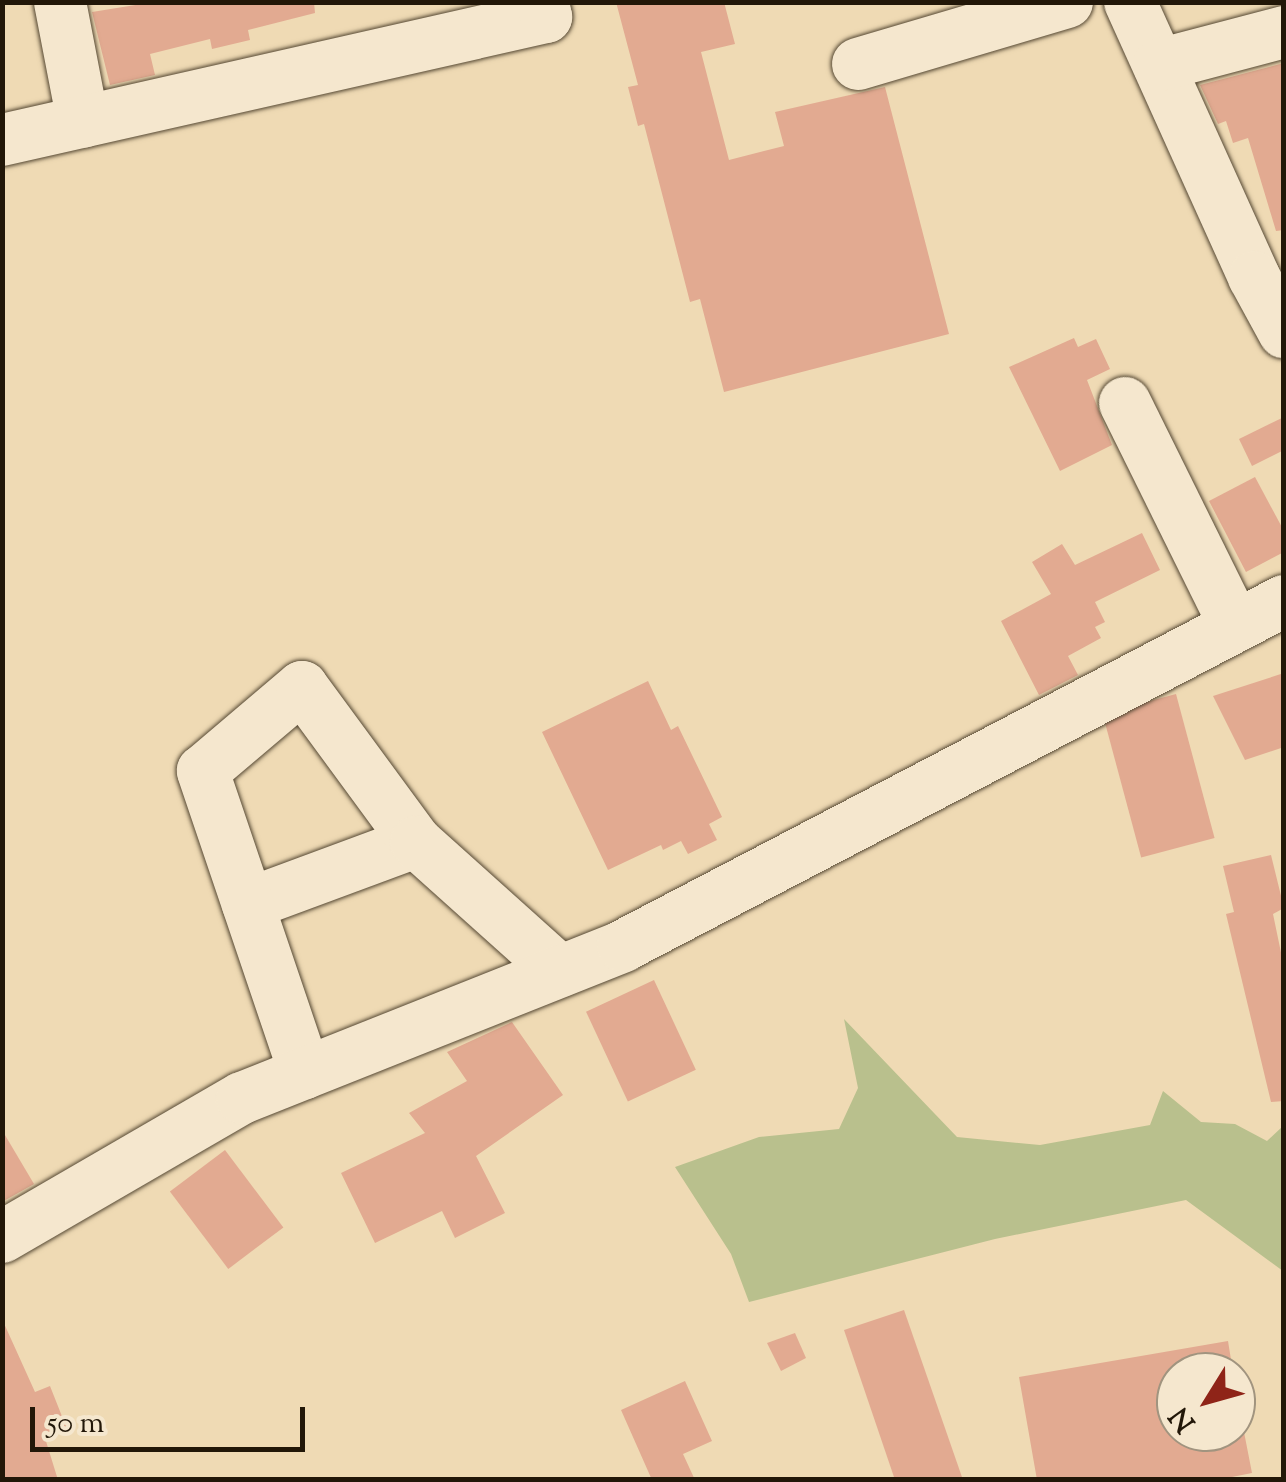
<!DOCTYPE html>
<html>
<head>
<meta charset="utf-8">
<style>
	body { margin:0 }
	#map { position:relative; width:1286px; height:1482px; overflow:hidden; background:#efdab4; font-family:"Sorts Mill Goudy",serif }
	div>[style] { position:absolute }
	.green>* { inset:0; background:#b9c08d }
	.building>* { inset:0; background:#e2aa91; transform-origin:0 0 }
	.roads { filter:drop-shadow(0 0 2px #554833) drop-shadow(0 0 2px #554833) }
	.minor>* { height:52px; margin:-26px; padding:0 26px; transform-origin:26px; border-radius:26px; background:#f5e7ce }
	span { translate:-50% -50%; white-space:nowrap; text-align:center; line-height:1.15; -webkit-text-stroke:8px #f5e7ce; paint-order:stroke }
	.frame { position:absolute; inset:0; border:5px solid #221708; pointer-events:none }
	.north { position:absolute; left:1156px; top:1352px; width:100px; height:100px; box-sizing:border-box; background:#f5e7ce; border:2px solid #a1947f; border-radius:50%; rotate:233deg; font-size:28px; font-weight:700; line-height:40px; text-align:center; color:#221708 }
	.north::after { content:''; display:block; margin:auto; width:35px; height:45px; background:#8f2418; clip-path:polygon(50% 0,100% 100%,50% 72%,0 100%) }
	.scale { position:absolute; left:30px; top:1407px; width:275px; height:45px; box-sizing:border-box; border:5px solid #221708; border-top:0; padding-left:12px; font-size:30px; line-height:35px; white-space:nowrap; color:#221708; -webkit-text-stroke:8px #f5e7ce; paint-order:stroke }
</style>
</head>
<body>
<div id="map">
	<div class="green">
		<div style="clip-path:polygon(844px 1019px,957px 1137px,1040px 1145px,1150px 1125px,1163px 1091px,1201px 1122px,1235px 1124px,1267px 1141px,1283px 1126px,1283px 1271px,1186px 1200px,995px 1239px,749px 1302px,731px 1254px,675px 1167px,759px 1137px,839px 1129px,858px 1088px)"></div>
	</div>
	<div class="building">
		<div style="clip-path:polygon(154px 2px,314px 2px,315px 13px,248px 30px,250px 40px,212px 49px,210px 39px,150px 54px,155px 75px,110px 85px,92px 12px)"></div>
		<div style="clip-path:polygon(616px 2px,724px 2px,735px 44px,701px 52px,729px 160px,784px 146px,775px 112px,885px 87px,949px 334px,724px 392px,700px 299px,690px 302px,644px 124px,638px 126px,628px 87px,638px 85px)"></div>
		<div style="clip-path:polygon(1284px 63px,1284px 230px,1276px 231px,1248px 138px,1233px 143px,1226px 121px,1218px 124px,1200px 85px)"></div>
		<div style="clip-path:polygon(1074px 338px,1078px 347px,1096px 339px,1110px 369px,1087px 380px,1112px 445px,1060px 471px,1009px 367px)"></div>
		<div style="clip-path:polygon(1284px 417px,1284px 450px,1252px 466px,1239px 439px)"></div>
		<div style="clip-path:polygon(1255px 477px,1284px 531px,1284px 552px,1246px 572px,1209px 501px)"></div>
		<div style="clip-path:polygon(1142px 533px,1160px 570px,1095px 602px,1105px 622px,1095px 627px,1101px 638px,1068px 656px,1078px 675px,1039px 695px,1001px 621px,1051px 594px,1032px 562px,1062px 544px,1075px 565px)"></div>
		<div style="clip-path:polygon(1284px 673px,1284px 747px,1245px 760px,1213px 696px)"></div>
		<div style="clip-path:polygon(648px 681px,671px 730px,678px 726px,722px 817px,709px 824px,717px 840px,688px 854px,681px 841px,663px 850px,661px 845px,608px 870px,542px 732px)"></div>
		<div style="left:1176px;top:694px;width:149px;height:76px;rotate:75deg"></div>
		<div style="clip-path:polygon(1271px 855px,1284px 908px,1273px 914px,1284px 967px,1284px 1101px,1271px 1102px,1226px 914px,1234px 912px,1223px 866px)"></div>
		<div style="left:654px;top:980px;width:99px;height:75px;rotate:65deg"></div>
		<div style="clip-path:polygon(512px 1022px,563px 1095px,476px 1156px,505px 1213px,455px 1238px,442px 1211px,375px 1243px,341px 1173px,425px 1133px,409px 1113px,467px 1081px,447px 1052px)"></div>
		<div style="clip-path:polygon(2px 1130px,34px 1184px,2px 1202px)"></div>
		<div style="left:225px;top:1150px;width:97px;height:69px;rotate:53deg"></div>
		<div style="clip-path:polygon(904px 1310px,963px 1480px,895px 1480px,844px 1330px)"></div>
		<div style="clip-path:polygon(2px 1319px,35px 1392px,50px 1386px,67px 1429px,45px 1438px,58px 1480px,2px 1480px)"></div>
		<div style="clip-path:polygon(795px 1333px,806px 1358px,781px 1371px,767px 1343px)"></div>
		<div style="clip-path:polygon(1228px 1341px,1233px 1372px,1176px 1372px,1176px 1432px,1244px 1432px,1252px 1473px,1217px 1480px,1037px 1480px,1019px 1377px)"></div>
		<div style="clip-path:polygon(685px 1381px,712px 1441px,683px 1454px,695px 1480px,652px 1480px,621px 1410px)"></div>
	</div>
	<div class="roads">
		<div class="minor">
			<div style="left:60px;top:2px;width:122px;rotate:79.1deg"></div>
			<div style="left:1130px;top:2px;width:302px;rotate:65.7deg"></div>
			<div style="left:1254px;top:277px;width:63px;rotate:61.4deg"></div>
			<div style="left:858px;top:64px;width:218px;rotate:-16.5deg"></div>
			<div style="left:1159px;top:65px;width:129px;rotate:-14.8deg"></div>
			<div style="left:2px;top:140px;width:558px;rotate:-12.74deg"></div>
			<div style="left:546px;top:17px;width:15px;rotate:-101deg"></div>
			<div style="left:1125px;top:403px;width:249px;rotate:63.7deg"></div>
			<div style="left:248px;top:904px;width:179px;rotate:-20.3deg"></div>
			<div style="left:305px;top:1073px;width:319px;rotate:-108.7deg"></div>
			<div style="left:203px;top:771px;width:130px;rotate:-40.3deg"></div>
			<div style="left:302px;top:687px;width:192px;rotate:53.7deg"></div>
			<div style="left:416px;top:842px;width:193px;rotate:41.9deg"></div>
			<div style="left:2px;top:1237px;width:277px;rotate:-30.1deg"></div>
			<div style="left:242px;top:1098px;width:410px;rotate:-21.7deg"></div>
			<div style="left:623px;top:946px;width:746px;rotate:-27.56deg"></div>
		</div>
	</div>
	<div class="frame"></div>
	<div class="north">N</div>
	<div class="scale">50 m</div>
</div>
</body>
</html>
